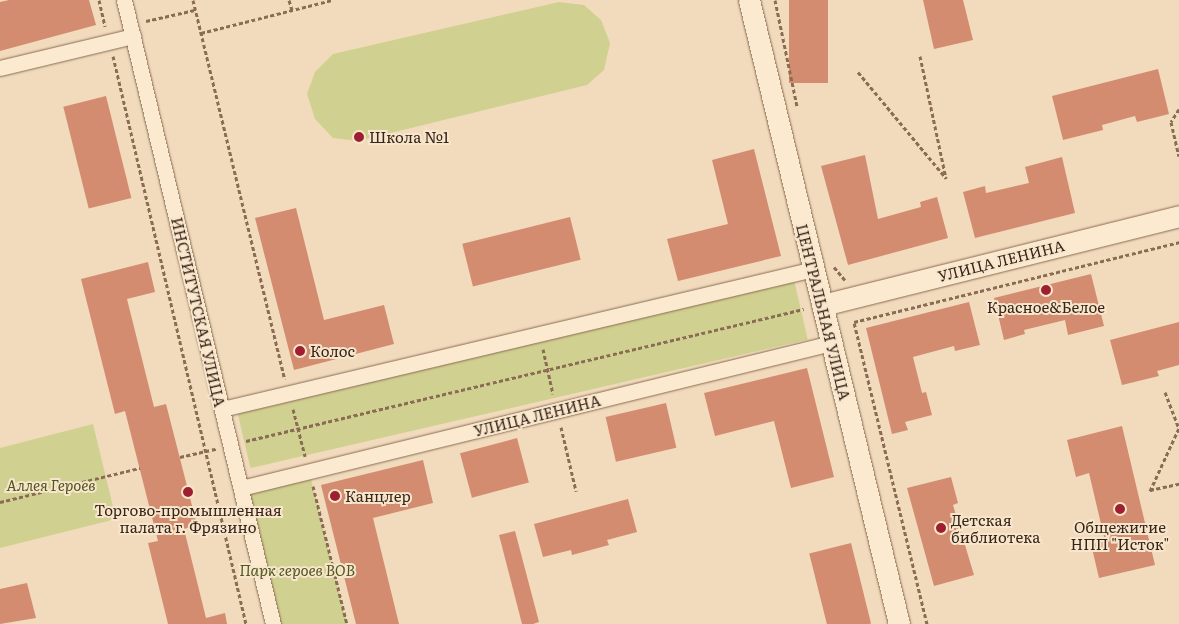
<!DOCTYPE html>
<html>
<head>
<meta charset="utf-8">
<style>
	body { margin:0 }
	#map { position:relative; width:1179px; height:624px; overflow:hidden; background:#f1dbbc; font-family:Literata,serif }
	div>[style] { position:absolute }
	.green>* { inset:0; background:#d0d090; transform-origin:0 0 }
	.building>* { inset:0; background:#d38c6f; transform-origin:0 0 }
	.path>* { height:3px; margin-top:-1.5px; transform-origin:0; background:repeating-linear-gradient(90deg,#8a6b54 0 4px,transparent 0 6.5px) }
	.roads { filter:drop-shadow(0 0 1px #8a6b54) drop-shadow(0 0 1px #8a6b54) }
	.street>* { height:15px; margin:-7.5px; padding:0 7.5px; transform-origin:7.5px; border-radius:7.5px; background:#fbe9d0 }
	.secondary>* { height:21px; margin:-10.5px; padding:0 10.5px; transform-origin:10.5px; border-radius:10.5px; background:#fbe9d0 }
	.dots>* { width:14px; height:14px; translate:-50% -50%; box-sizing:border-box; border:2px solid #f8e6cc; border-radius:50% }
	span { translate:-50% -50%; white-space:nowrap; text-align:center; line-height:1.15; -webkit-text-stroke:4px #f8e6cc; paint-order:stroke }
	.poi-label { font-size:15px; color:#38251a }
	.left { translate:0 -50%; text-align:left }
	.street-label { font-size:15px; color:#38251a }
	.park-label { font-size:15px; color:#4f561f; font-style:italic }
</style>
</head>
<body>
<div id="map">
	<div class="green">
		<div style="clip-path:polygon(559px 2px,584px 5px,601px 20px,610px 43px,604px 70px,587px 85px,358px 141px,333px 138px,315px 119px,307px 94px,315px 72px,333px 54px)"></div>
		<div style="left:794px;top:280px;width:61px;height:572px;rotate:77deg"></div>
		<div style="clip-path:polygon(93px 424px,116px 519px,0 548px,0 448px)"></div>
		<div style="left:309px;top:471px;width:158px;height:70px;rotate:76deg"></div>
	</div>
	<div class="building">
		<div style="clip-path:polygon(9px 0,89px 0,96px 25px,0 51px,0 2px)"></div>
		<div style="left:789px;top:0;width:39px;height:83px"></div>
		<div style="clip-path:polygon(923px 0,963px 0,973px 40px,934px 49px)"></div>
		<div style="clip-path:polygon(1158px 69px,1169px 114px,1137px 122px,1135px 116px,1102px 125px,1103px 130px,1063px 140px,1052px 96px)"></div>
		<div style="left:106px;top:96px;width:105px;height:44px;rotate:76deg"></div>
		<div style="clip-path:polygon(754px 149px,781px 256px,678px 281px,667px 239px,728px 224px,712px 160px)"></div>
		<div style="clip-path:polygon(865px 155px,878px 219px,921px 207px,920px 202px,937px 197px,948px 238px,848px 265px,821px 166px)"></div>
		<div style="clip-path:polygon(1062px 157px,1075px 213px,975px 238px,963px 192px,985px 186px,986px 193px,1029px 183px,1025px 167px)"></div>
		<div style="clip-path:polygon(296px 208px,324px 320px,384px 305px,394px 344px,294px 370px,255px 218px)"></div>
		<div style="left:570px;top:217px;width:44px;height:111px;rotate:76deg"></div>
		<div style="clip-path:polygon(148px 262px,155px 292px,127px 299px,154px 407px,166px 404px,197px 525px,184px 529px,206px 618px,225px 613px,227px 624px,168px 624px,148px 543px,158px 541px,125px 411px,115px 414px,81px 279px)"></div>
		<div style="clip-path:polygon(1091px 274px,1104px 326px,1068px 335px,1065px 320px,1024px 330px,1025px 334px,1004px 340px,994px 298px)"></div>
		<div style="clip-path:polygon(969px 302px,980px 345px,955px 351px,954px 346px,913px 357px,922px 393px,926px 392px,932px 415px,905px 422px,908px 430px,892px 434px,866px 328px)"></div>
		<div style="clip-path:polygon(1179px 322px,1179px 365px,1157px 371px,1159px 376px,1122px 385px,1110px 340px)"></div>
		<div style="clip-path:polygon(807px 368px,834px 477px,791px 488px,774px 421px,715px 436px,704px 393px)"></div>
		<div style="left:666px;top:403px;width:46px;height:62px;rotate:77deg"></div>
		<div style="clip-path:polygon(1122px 426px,1155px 565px,1099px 578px,1091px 544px,1105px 541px,1089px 473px,1076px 477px,1067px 440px)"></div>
		<div style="left:517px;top:438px;width:46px;height:59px;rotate:75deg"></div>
		<div style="clip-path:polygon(423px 460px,433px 503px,373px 518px,399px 624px,356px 624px,321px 485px)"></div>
		<div style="clip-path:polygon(951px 477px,958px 503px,953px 505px,974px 575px,934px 586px,907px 488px)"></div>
		<div style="clip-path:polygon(628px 499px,637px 532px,607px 540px,609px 545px,572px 555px,571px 550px,543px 557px,534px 524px)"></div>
		<div style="clip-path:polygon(515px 531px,539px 622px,533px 624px,522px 624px,499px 535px)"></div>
		<div style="left:851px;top:543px;width:83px;height:43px;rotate:76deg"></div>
		<div style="clip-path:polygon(27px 583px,36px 618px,0 624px,0 589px)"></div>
	</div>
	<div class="path">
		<div style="left:99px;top:0;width:27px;rotate:77deg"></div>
		<div style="left:193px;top:0;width:390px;rotate:76.4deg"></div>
		<div style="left:289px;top:0;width:10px;rotate:73deg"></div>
		<div style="left:775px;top:0;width:108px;rotate:78.3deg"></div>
		<div style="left:146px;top:21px;width:50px;rotate:-12.7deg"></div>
		<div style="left:201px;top:33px;width:135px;rotate:-14.1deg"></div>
		<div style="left:113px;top:56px;width:583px;rotate:76.82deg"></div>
		<div style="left:920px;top:56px;width:125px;rotate:78deg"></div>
		<div style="left:858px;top:72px;width:138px;rotate:50.3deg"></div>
		<div style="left:1179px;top:109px;width:15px;rotate:122deg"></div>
		<div style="left:1171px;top:122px;width:35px;rotate:77deg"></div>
		<div style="left:834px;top:267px;width:17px;rotate:50deg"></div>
		<div style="left:543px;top:349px;width:46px;rotate:77.5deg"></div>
		<div style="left:1165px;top:392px;width:40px;rotate:69deg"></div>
		<div style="left:293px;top:409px;width:49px;rotate:75.7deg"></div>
		<div style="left:561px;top:427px;width:66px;rotate:76.8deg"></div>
		<div style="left:246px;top:441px;width:573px;rotate:-13.31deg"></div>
		<div style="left:180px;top:457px;width:37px;rotate:-13deg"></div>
		<div style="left:313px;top:486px;width:142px;rotate:76.2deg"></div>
		<div style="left:1150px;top:490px;width:30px;rotate:-12deg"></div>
		<div style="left:1150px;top:491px;width:69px;rotate:-65.3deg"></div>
		<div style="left:0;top:502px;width:144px;rotate:-13.7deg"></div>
		<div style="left:927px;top:624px;width:311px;rotate:-103.6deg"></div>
		<div style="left:854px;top:322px;width:335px;rotate:-13.8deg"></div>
	</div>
	<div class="roads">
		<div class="street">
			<div style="left:124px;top:0;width:642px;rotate:76.57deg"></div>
			<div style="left:0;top:68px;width:137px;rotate:-13.5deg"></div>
			<div style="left:222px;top:409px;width:608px;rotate:-13.31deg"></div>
			<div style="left:241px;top:488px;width:609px;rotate:-13.79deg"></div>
		</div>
		<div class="secondary">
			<div style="left:749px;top:0;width:642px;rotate:76.48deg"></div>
			<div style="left:823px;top:305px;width:367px;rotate:-14deg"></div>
		</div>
	</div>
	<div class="dots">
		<div style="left:359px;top:137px;background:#9e2030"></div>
		<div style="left:1046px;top:290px;background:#9e2030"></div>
		<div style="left:300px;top:351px;background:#9e2030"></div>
		<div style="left:188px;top:492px;background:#9e2030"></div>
		<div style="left:335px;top:496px;background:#9e2030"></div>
		<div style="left:1120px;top:509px;background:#9e2030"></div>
		<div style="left:941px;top:528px;background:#9e2030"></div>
	</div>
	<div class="poi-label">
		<span class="left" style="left:369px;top:137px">Школа №1</span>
		<span style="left:1046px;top:307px">Красное&amp;Белое</span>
		<span class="left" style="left:310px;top:351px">Колос</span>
		<span class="left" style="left:345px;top:496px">Канцлер</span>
		<span style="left:188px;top:518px">Торгово-промышленная<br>палата г. Фрязино</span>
		<span class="left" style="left:951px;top:528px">Детская<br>библиотека</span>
		<span style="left:1120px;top:535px">Общежитие<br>НПП "Исток"</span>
	</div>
	<div class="street-label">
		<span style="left:1001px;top:260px;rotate:-14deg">УЛИЦА ЛЕНИНА</span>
		<span style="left:199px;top:312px;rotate:77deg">ИНСТИТУТСКАЯ УЛИЦА</span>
		<span style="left:824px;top:312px;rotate:76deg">ЦЕНТРАЛЬНАЯ УЛИЦА</span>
		<span style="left:537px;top:415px;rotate:-14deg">УЛИЦА ЛЕНИНА</span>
	</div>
	<div class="park-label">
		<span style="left:51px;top:485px">Аллея Героев</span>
		<span style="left:297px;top:570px">Парк героев ВОВ</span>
	</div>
</div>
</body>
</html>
